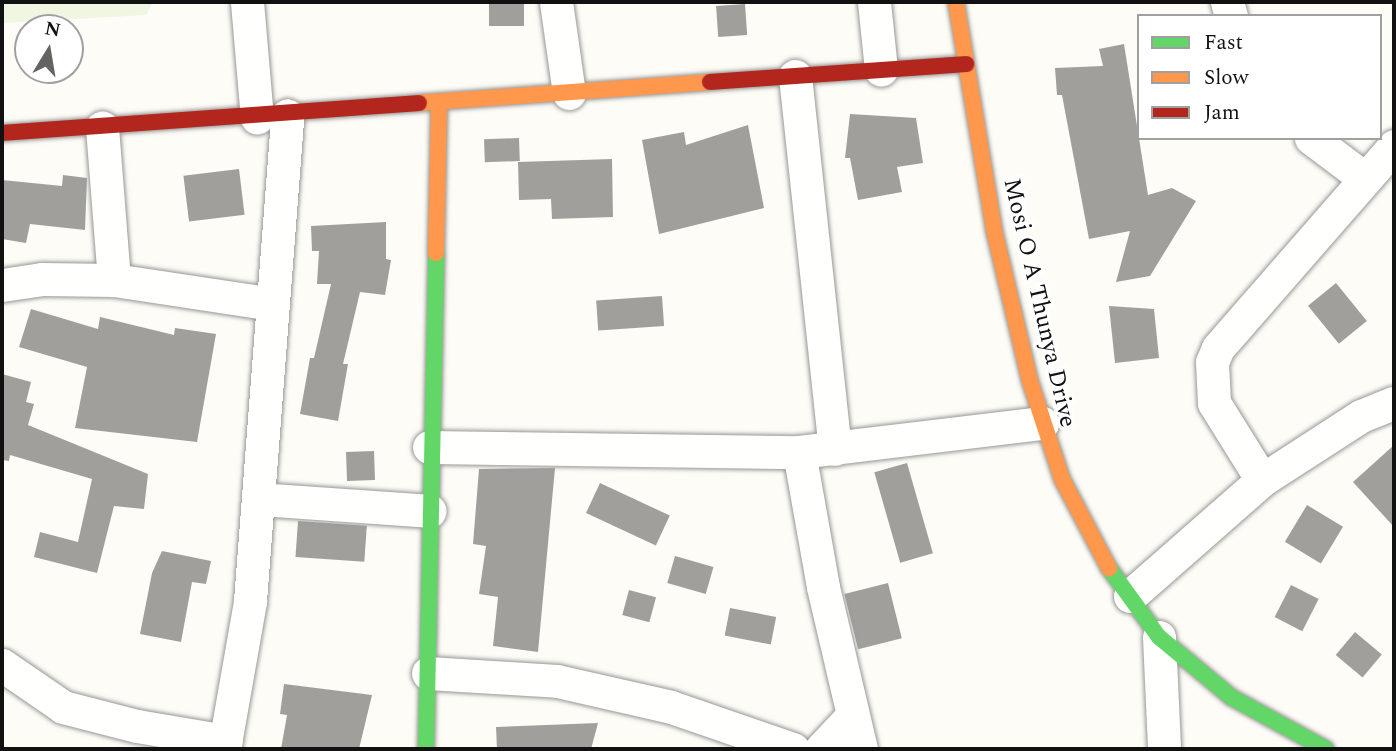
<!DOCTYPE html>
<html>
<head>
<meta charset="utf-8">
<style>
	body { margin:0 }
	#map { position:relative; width:1396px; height:751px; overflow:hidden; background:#fdfcf7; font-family:Spectral,serif }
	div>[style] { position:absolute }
	.pitch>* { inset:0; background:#f0f6e1 }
	.building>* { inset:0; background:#a19f9c; transform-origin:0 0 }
	.roads { filter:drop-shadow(0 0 2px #979795) drop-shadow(0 0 2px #979795) }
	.street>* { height:33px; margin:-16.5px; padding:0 16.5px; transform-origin:16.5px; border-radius:16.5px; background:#fffffe }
	.fast>* { height:16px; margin:-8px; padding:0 8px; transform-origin:8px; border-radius:8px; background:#63d668 }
	.slow>* { height:16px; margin:-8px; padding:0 8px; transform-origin:8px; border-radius:8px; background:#ff974d }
	.jam>* { height:16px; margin:-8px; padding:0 8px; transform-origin:8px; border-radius:8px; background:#b3261e }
	span { translate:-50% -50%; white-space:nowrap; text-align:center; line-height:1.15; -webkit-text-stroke:7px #fff; paint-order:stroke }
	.street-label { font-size:24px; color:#111 }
	.frame { position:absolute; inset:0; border:4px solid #111; pointer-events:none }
	.legend { position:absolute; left:1137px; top:14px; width:245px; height:126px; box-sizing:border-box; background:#fff; border:2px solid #a0a0a0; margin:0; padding:9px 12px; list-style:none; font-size:21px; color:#111 }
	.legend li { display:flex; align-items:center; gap:14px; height:35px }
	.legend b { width:35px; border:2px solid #a0a0a0 }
	.north { position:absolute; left:14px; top:14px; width:70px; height:70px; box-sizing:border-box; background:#fff; border:2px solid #a0a0a0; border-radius:50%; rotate:11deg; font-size:19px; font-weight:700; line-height:28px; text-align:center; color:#111 }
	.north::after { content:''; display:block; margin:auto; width:24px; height:32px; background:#646362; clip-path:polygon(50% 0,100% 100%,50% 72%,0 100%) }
</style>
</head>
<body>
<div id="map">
	<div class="pitch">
		<div style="clip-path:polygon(2px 2px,153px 2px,146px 15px,2px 23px)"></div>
	</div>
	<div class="building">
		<div style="left:489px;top:2px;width:35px;height:24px"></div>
		<div style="left:745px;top:4px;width:31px;height:29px;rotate:86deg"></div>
		<div style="clip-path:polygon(1124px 44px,1148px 195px,1172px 188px,1196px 201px,1150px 276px,1116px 282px,1130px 231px,1089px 239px,1062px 95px,1057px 95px,1055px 68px,1103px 66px,1099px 49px)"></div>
		<div style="clip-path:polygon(850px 114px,916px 118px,923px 163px,897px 167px,902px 192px,858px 200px,850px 158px,845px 158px)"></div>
		<div style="clip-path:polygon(748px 125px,764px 208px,659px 234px,642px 140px,684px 132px,686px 145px)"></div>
		<div style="left:519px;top:138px;width:23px;height:35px;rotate:88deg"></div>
		<div style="clip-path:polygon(612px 159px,613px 217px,552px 219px,551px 199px,519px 200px,518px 162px)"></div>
		<div style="left:239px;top:169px;width:46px;height:56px;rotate:83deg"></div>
		<div style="clip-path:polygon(63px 175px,87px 178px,85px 230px,30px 224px,26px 243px,2px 239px,2px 180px,62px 186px)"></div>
		<div style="clip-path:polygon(386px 222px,386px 259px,391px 260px,385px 295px,360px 292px,343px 364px,348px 364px,338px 421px,300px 414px,310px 358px,314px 358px,331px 284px,317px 284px,319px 251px,312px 251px,311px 226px)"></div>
		<div style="left:1336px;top:283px;width:49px;height:36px;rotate:51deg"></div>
		<div style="left:662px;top:296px;width:30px;height:66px;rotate:86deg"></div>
		<div style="clip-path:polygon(1109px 306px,1154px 309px,1159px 358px,1115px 363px)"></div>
		<div style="clip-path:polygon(31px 309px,98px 329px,100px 317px,174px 335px,175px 328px,216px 334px,197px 442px,75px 428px,87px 367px,19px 347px)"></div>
		<div style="clip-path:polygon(2px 374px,31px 382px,26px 402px,34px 404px,28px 425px,148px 474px,144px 509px,114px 506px,97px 573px,34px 557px,40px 532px,78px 542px,92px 479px,10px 455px,9px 461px,2px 460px)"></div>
		<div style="clip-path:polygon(1394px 445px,1394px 527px,1353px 482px)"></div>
		<div style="left:374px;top:451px;width:29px;height:28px;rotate:88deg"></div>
		<div style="left:907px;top:463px;width:94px;height:34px;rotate:74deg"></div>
		<div style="clip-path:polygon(555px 468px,538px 652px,493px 646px,498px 597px,479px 594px,486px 546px,473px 544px,479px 469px)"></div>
		<div style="left:600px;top:483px;width:77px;height:33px;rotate:25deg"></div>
		<div style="left:1307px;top:505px;width:42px;height:43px;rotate:31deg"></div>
		<div style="left:298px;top:521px;width:69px;height:36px;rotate:4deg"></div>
		<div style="clip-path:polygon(162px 551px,211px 561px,206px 584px,192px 582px,181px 642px,140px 634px,152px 573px)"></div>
		<div style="left:675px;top:556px;width:40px;height:28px;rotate:16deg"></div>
		<div style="left:888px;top:583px;width:57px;height:45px;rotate:76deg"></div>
		<div style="left:1291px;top:585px;width:31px;height:36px;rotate:27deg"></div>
		<div style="left:629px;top:590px;width:28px;height:26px;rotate:15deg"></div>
		<div style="left:730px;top:608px;width:47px;height:28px;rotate:11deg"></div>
		<div style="left:1355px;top:632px;width:35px;height:30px;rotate:40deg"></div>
		<div style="clip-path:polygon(284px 684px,372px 695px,359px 749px,281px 749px,287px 715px,280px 714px)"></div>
		<div style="clip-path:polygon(598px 723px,591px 749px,497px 749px,496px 727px)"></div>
	</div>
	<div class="roads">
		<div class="street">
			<div style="left:247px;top:2px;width:116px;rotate:85.1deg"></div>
			<div style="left:556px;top:2px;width:92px;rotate:81.9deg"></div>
			<div style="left:874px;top:2px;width:68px;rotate:84.1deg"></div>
			<div style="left:1227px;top:2px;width:15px;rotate:74deg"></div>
			<div style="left:795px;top:76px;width:375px;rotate:83.9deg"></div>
			<div style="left:1311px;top:138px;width:66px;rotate:37deg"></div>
			<div style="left:114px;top:280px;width:160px;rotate:8.6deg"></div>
			<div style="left:2px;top:285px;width:40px;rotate:-8.5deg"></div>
			<div style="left:42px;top:279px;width:72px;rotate:0.8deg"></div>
			<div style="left:114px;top:280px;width:153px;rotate:-94.5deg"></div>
			<div style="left:429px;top:447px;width:370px;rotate:0.8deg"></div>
			<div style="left:799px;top:452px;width:245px;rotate:-6.8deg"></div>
			<div style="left:799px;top:452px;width:137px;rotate:79.9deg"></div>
			<div style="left:823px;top:587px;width:166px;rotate:76.8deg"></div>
			<div style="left:1262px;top:480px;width:91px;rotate:-121.9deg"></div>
			<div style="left:1214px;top:403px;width:41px;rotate:-92.8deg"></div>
			<div style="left:1212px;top:362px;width:15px;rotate:-67deg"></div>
			<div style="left:1218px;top:348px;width:268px;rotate:-48.9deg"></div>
			<div style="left:259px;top:499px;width:171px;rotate:4deg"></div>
			<div style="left:1130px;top:596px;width:176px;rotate:-41.3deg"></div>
			<div style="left:1262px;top:480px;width:118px;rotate:-32.9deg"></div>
			<div style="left:1361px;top:416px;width:35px;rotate:-22deg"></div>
			<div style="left:1159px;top:637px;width:112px;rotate:87.4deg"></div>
			<div style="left:2px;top:665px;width:74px;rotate:34.5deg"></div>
			<div style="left:63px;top:707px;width:76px;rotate:14.4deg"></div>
			<div style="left:137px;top:726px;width:90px;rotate:9.6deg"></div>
			<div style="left:428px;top:673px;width:129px;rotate:3.5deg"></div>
			<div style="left:557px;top:681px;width:117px;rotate:12.8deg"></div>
			<div style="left:671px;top:707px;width:129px;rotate:19deg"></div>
			<div style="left:224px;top:749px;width:150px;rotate:-80deg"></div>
			<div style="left:250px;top:601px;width:487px;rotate:-85.6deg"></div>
			<div style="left:821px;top:749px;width:44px;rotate:-46.8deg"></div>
		</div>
		<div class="fast">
			<div style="left:1109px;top:568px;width:85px;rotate:54.1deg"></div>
			<div style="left:1159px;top:637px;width:94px;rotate:39.8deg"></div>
			<div style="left:1231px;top:697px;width:108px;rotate:28.7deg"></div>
			<div style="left:426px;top:749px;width:496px;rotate:-88.8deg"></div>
		</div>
		<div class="slow">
			<div style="left:956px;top:2px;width:231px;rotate:80.5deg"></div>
			<div style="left:994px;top:230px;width:155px;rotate:76.6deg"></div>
			<div style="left:1030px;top:381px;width:103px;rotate:71.9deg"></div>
			<div style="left:1062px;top:479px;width:101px;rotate:62.2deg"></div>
			<div style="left:419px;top:103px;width:292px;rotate:-4.1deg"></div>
			<div style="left:436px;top:253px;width:149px;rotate:-88.8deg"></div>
		</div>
		<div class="jam">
			<div style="left:710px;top:82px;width:257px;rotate:-4deg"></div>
			<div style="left:2px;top:133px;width:418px;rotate:-4.1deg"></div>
		</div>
	</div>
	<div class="street-label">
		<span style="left:1039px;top:303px;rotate:77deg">Mosi O A Thunya Drive</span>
	</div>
	<div class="frame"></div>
	<ul class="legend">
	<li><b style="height:9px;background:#63d668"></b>Fast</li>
	<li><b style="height:9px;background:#ff974d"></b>Slow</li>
	<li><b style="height:9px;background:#b3261e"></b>Jam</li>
	</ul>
	<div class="north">N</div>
</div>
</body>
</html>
